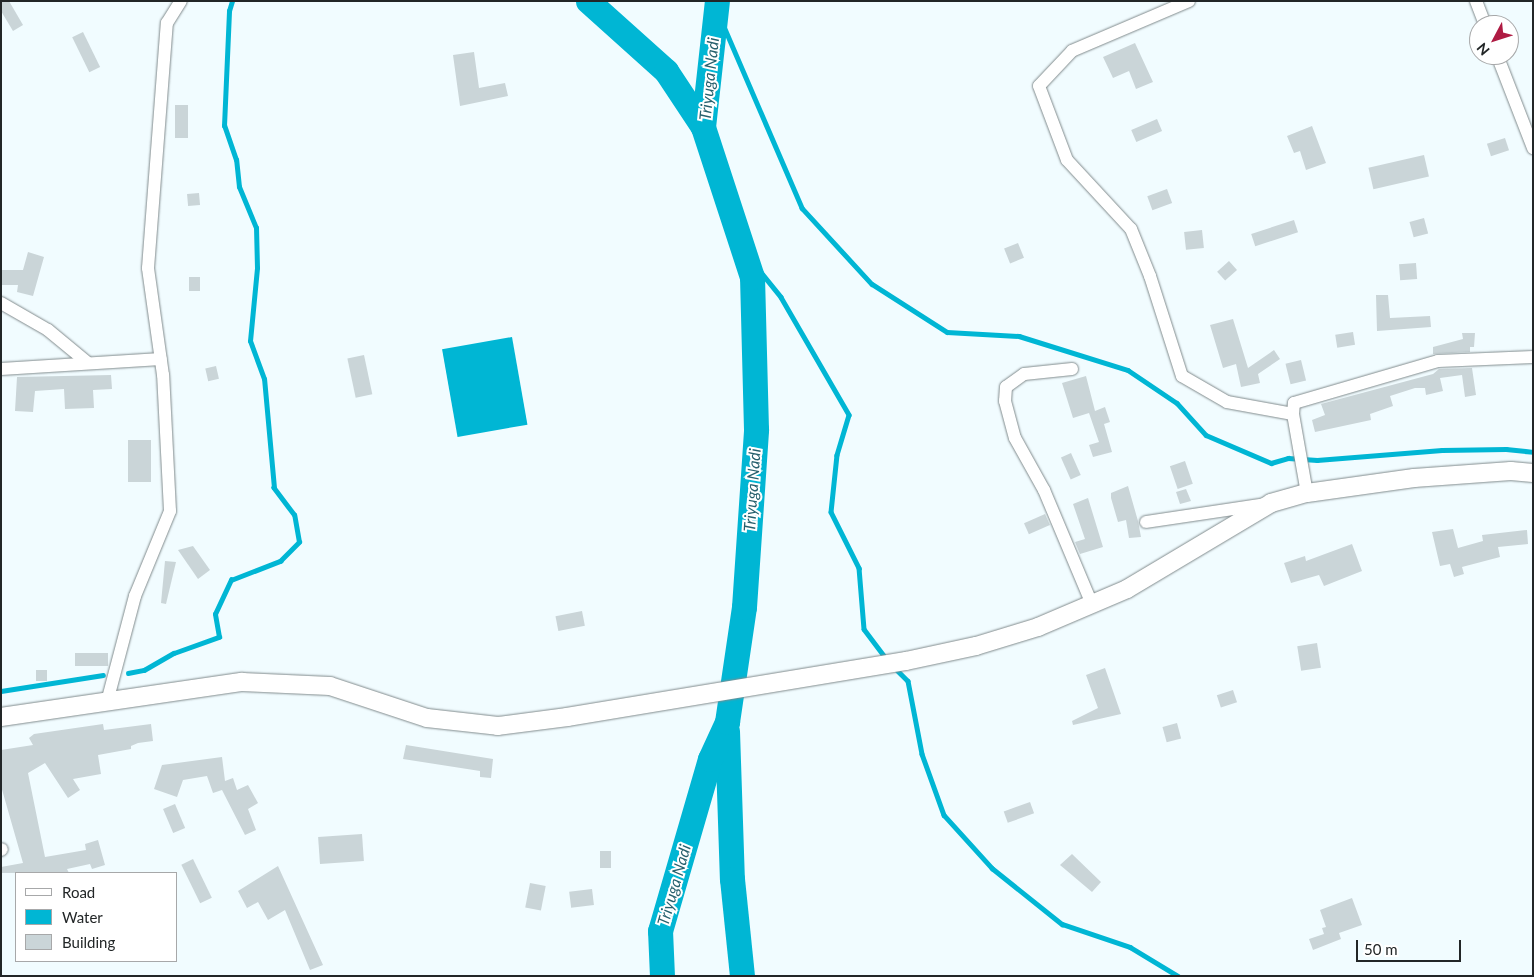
<!DOCTYPE html>
<html>
<head>
<meta charset="utf-8">
<style>
	body { margin:0 }
	#map { position:relative; width:1534px; height:977px; overflow:hidden; background:#f1fcff; font-family:Lato,sans-serif }
	div>[style] { position:absolute }
	.water>* { inset:0; background:#00b6d4; transform-origin:0 0 }
	.stream>* { height:4.5px; margin:-2.25px; padding:0 2.25px; transform-origin:2.25px; border-radius:2.25px; background:#00b6d4 }
	.river>* { height:25px; margin:-12.5px; padding:0 12.5px; transform-origin:12.5px; border-radius:12.5px; background:#00b6d4 }
	.building>* { inset:0; background:#cad5d8; transform-origin:0 0 }
	.roads { filter:drop-shadow(0 0 1px #818b8d) drop-shadow(0 0 1px #818b8d) }
	.street>* { height:12px; margin:-6px; padding:0 6px; transform-origin:6px; border-radius:6px; background:#fff }
	.secondary>* { height:18px; margin:-9px; padding:0 9px; transform-origin:9px; border-radius:9px; background:#fff }
	span { translate:-50% -50%; white-space:nowrap; text-align:center; line-height:1.15; -webkit-text-stroke:4px #fff; paint-order:stroke }
	.water-label { font-size:16px; color:#27606d; font-style:italic }
	.frame { position:absolute; inset:0; border:2px solid #222627; pointer-events:none }
	.legend { position:absolute; left:15px; top:872px; width:162px; height:90px; box-sizing:border-box; background:#fff; border:1px solid #a7a8a9; margin:0; padding:6px 9px; list-style:none; font-size:15px; color:#222627 }
	.legend li { display:flex; align-items:center; gap:10px; height:25px }
	.legend b { width:25px; border:1px solid #a7a8a9 }
	.north { position:absolute; left:1469px; top:15px; width:50px; height:50px; box-sizing:border-box; background:#fff; border:1px solid #a7a8a9; border-radius:50%; rotate:230deg; font-size:14px; font-weight:700; line-height:20px; text-align:center; color:#222627 }
	.north::after { content:''; display:block; margin:auto; width:18px; height:22px; background:#af1b43; clip-path:polygon(50% 0,100% 100%,50% 72%,0 100%) }
	.scale { position:absolute; left:1356px; top:940px; width:105px; height:22px; box-sizing:border-box; border:2px solid #222627; border-top:0; padding-left:6px; font-size:15px; line-height:18px; white-space:nowrap; color:#222627; -webkit-text-stroke:4px #fff; paint-order:stroke }
</style>
</head>
<body>
<div id="map">
	<div class="water">
		<div style="left:512px;top:337px;width:89px;height:71px;rotate:80deg"></div>
	</div>
	<div class="stream">
		<div style="left:716px;top:8px;width:218px;rotate:66.7deg"></div>
		<div style="left:802px;top:208px;width:103px;rotate:47.4deg"></div>
		<div style="left:872px;top:284px;width:89px;rotate:32.6deg"></div>
		<div style="left:947px;top:332px;width:72px;rotate:3.2deg"></div>
		<div style="left:1019px;top:336px;width:114px;rotate:17.3deg"></div>
		<div style="left:1128px;top:370px;width:59px;rotate:34deg"></div>
		<div style="left:1177px;top:403px;width:43px;rotate:47.8deg"></div>
		<div style="left:1206px;top:435px;width:71px;rotate:23.3deg"></div>
		<div style="left:1271px;top:463px;width:18px;rotate:-16deg"></div>
		<div style="left:1288px;top:458px;width:29px;rotate:4deg"></div>
		<div style="left:1317px;top:460px;width:125px;rotate:-4.6deg"></div>
		<div style="left:1442px;top:450px;width:64px;rotate:-0.9deg"></div>
		<div style="left:1506px;top:449px;width:27px;rotate:6deg"></div>
		<div style="left:743px;top:250px;width:60px;rotate:51deg"></div>
		<div style="left:781px;top:297px;width:136px;rotate:60deg"></div>
		<div style="left:849px;top:415px;width:42px;rotate:106.7deg"></div>
		<div style="left:837px;top:455px;width:57px;rotate:96deg"></div>
		<div style="left:831px;top:512px;width:63px;rotate:63.4deg"></div>
		<div style="left:859px;top:568px;width:61px;rotate:85.3deg"></div>
		<div style="left:864px;top:629px;width:38px;rotate:53deg"></div>
		<div style="left:895px;top:668px;width:18px;rotate:45deg"></div>
		<div style="left:908px;top:681px;width:74px;rotate:79.1deg"></div>
		<div style="left:922px;top:754px;width:65px;rotate:70.2deg"></div>
		<div style="left:944px;top:815px;width:72px;rotate:47.8deg"></div>
		<div style="left:992px;top:868px;width:90px;rotate:38.7deg"></div>
		<div style="left:1062px;top:924px;width:72px;rotate:18.7deg"></div>
		<div style="left:1130px;top:947px;width:56px;rotate:31.1deg"></div>
		<div style="left:128px;top:673px;width:16px;rotate:-11deg"></div>
		<div style="left:144px;top:670px;width:34px;rotate:-30deg"></div>
		<div style="left:174px;top:653px;width:48px;rotate:-19.6deg"></div>
		<div style="left:219px;top:637px;width:23px;rotate:-100deg"></div>
		<div style="left:215px;top:614px;width:38px;rotate:-65deg"></div>
		<div style="left:231px;top:580px;width:53px;rotate:-21.2deg"></div>
		<div style="left:280px;top:561px;width:27px;rotate:-45deg"></div>
		<div style="left:299px;top:542px;width:27px;rotate:-100deg"></div>
		<div style="left:294px;top:515px;width:34px;rotate:-127deg"></div>
		<div style="left:274px;top:488px;width:109px;rotate:-95.2deg"></div>
		<div style="left:264px;top:379px;width:40px;rotate:-110.2deg"></div>
		<div style="left:250px;top:341px;width:73px;rotate:-84.5deg"></div>
		<div style="left:257px;top:268px;width:40px;rotate:-91.4deg"></div>
		<div style="left:256px;top:228px;width:44px;rotate:-112.5deg"></div>
		<div style="left:239px;top:187px;width:27px;rotate:-96deg"></div>
		<div style="left:236px;top:160px;width:36px;rotate:-109deg"></div>
		<div style="left:224px;top:126px;width:115px;rotate:-87.5deg"></div>
		<div style="left:229px;top:11px;width:10px;rotate:-73deg"></div>
		<div style="left:1px;top:691px;width:103px;rotate:-8.9deg"></div>
	</div>
	<div class="river">
		<div style="left:588px;top:1px;width:105px;rotate:41.9deg"></div>
		<div style="left:666px;top:71px;width:67px;rotate:56.5deg"></div>
		<div style="left:727px;top:731px;width:148px;rotate:88.1deg"></div>
		<div style="left:732px;top:879px;width:98px;rotate:84.1deg"></div>
		<div style="left:662px;top:976px;width:45px;rotate:-92.5deg"></div>
		<div style="left:660px;top:931px;width:179px;rotate:-73.8deg"></div>
		<div style="left:710px;top:759px;width:41px;rotate:-65.3deg"></div>
		<div style="left:727px;top:722px;width:116px;rotate:-81.6deg"></div>
		<div style="left:744px;top:607px;width:178px;rotate:-86.1deg"></div>
		<div style="left:756px;top:429px;width:152px;rotate:-91.5deg"></div>
		<div style="left:752px;top:277px;width:158px;rotate:-108.1deg"></div>
		<div style="left:703px;top:127px;width:127px;rotate:-83.7deg"></div>
	</div>
	<div class="building">
		<div style="clip-path:polygon(1px 1px,9px 1px,23px 25px,13px 31px,1px 11px)"></div>
		<div style="left:83px;top:32px;width:39px;height:12px;rotate:64deg"></div>
		<div style="clip-path:polygon(1135px 43px,1153px 82px,1136px 89px,1129px 71px,1113px 78px,1103px 57px)"></div>
		<div style="clip-path:polygon(474px 52px,479px 88px,505px 83px,508px 96px,460px 106px,453px 55px)"></div>
		<div style="left:175px;top:105px;width:13px;height:33px"></div>
		<div style="left:1157px;top:119px;width:13px;height:28px;rotate:67deg"></div>
		<div style="clip-path:polygon(1312px 126px,1326px 163px,1306px 170px,1300px 151px,1294px 153px,1287px 136px)"></div>
		<div style="left:1505px;top:138px;width:13px;height:19px;rotate:72deg"></div>
		<div style="left:1424px;top:155px;width:22px;height:57px;rotate:77deg"></div>
		<div style="left:1167px;top:189px;width:15px;height:21px;rotate:70deg"></div>
		<div style="left:199px;top:193px;width:12px;height:12px;rotate:85deg"></div>
		<div style="left:1424px;top:218px;width:16px;height:15px;rotate:75deg"></div>
		<div style="left:1294px;top:220px;width:13px;height:45px;rotate:72deg"></div>
		<div style="left:1202px;top:230px;width:18px;height:18px;rotate:84deg"></div>
		<div style="left:1018px;top:243px;width:16px;height:15px;rotate:68deg"></div>
		<div style="clip-path:polygon(28px 252px,44px 257px,33px 296px,17px 292px,18px 285px,1px 285px,1px 270px,23px 270px)"></div>
		<div style="left:1229px;top:261px;width:12px;height:16px;rotate:48deg"></div>
		<div style="left:1416px;top:263px;width:16px;height:17px;rotate:86deg"></div>
		<div style="left:189px;top:277px;width:11px;height:14px"></div>
		<div style="clip-path:polygon(1376px 295px,1388px 295px,1390px 318px,1430px 316px,1431px 327px,1377px 331px)"></div>
		<div style="clip-path:polygon(1233px 319px,1248px 368px,1274px 350px,1280px 359px,1258px 374px,1260px 383px,1241px 387px,1236px 364px,1223px 368px,1210px 325px)"></div>
		<div style="left:1353px;top:332px;width:13px;height:18px;rotate:81deg"></div>
		<div style="clip-path:polygon(1462px 333px,1475px 333px,1474px 347px,1470px 347px,1470px 352px,1433px 354px,1433px 347px,1463px 339px)"></div>
		<div style="left:364px;top:355px;width:40px;height:17px;rotate:78deg"></div>
		<div style="left:1301px;top:360px;width:21px;height:16px;rotate:76deg"></div>
		<div style="left:216px;top:366px;width:13px;height:11px;rotate:77deg"></div>
		<div style="clip-path:polygon(1472px 368px,1476px 395px,1465px 397px,1462px 375px,1440px 378px,1443px 391px,1426px 395px,1425px 388px,1415px 388px,1390px 396px,1393px 406px,1370px 414px,1371px 420px,1315px 432px,1312px 420px,1325px 415px,1321px 404px,1433px 374px,1439px 369px)"></div>
		<div style="clip-path:polygon(111px 375px,112px 389px,93px 390px,94px 408px,65px 409px,64px 389px,35px 391px,33px 412px,15px 411px,17px 377px)"></div>
		<div style="clip-path:polygon(1086px 376px,1095px 411px,1105px 407px,1110px 422px,1104px 424px,1112px 452px,1093px 457px,1089px 445px,1099px 442px,1089px 413px,1073px 418px,1062px 383px)"></div>
		<div style="left:128px;top:440px;width:23px;height:42px"></div>
		<div style="left:1071px;top:453px;width:24px;height:11px;rotate:66deg"></div>
		<div style="left:1185px;top:461px;width:24px;height:16px;rotate:71deg"></div>
		<div style="clip-path:polygon(1128px 486px,1138px 521px,1141px 537px,1129px 538px,1126px 520px,1118px 522px,1111px 498px,1111px 493px)"></div>
		<div style="clip-path:polygon(1186px 489px,1191px 501px,1180px 504px,1176px 492px)"></div>
		<div style="clip-path:polygon(1088px 498px,1103px 547px,1080px 554px,1075px 542px,1085px 539px,1073px 504px)"></div>
		<div style="left:1045px;top:514px;width:12px;height:23px;rotate:66deg"></div>
		<div style="clip-path:polygon(1453px 529px,1458px 548px,1483px 541px,1482px 535px,1527px 530px,1528px 544px,1498px 547px,1500px 557px,1462px 567px,1464px 574px,1454px 577px,1450px 564px,1440px 566px,1432px 532px)"></div>
		<div style="clip-path:polygon(1352px 544px,1362px 571px,1324px 586px,1319px 575px,1291px 583px,1284px 563px,1305px 556px,1306px 561px)"></div>
		<div style="clip-path:polygon(193px 546px,210px 570px,198px 579px,178px 550px)"></div>
		<div style="clip-path:polygon(165px 561px,176px 562px,166px 604px,161px 603px)"></div>
		<div style="left:582px;top:611px;width:15px;height:27px;rotate:79deg"></div>
		<div style="left:1317px;top:643px;width:25px;height:20px;rotate:81deg"></div>
		<div style="left:108px;top:653px;width:13px;height:33px;rotate:90deg"></div>
		<div style="clip-path:polygon(1105px 668px,1121px 714px,1073px 725px,1072px 721px,1098px 708px,1086px 675px)"></div>
		<div style="left:36px;top:670px;width:11px;height:11px"></div>
		<div style="left:1233px;top:690px;width:13px;height:17px;rotate:72deg"></div>
		<div style="left:1177px;top:723px;width:16px;height:15px;rotate:75deg"></div>
		<div style="clip-path:polygon(103px 724px,104px 730px,151px 724px,153px 741px,138px 743px,131px 746px,131px 749px,98px 755px,101px 774px,73px 779px,80px 790px,68px 798px,45px 763px,28px 773px,45px 857px,86px 850px,85px 844px,98px 840px,105px 865px,92px 869px,90px 864px,67px 869px,69px 873px,1px 873px,1px 867px,23px 863px,1px 786px,1px 750px,33px 745px,29px 738px,34px 734px)"></div>
		<div style="clip-path:polygon(406px 745px,493px 759px,491px 778px,480px 777px,480px 771px,403px 759px)"></div>
		<div style="clip-path:polygon(222px 757px,225px 781px,233px 778px,237px 790px,248px 785px,258px 803px,248px 809px,256px 830px,245px 835px,222px 790px,213px 793px,207px 776px,183px 780px,177px 797px,154px 789px,162px 765px)"></div>
		<div style="left:1030px;top:802px;width:12px;height:28px;rotate:70deg"></div>
		<div style="left:175px;top:804px;width:26px;height:13px;rotate:67deg"></div>
		<div style="left:362px;top:834px;width:27px;height:44px;rotate:86deg"></div>
		<div style="left:600px;top:851px;width:11px;height:17px"></div>
		<div style="clip-path:polygon(1072px 854px,1101px 882px,1092px 892px,1060px 865px)"></div>
		<div style="left:193px;top:859px;width:43px;height:13px;rotate:64deg"></div>
		<div style="clip-path:polygon(278px 866px,323px 965px,310px 970px,285px 910px,268px 920px,258px 902px,247px 908px,238px 891px)"></div>
		<div style="left:530px;top:883px;width:16px;height:25px;rotate:11deg"></div>
		<div style="left:592px;top:889px;width:16px;height:23px;rotate:83deg"></div>
		<div style="clip-path:polygon(1352px 898px,1362px 925px,1339px 933px,1341px 939px,1313px 950px,1309px 939px,1324px 934px,1322px 928px,1326px 927px,1320px 910px)"></div>
	</div>
	<div class="roads">
		<div class="street">
			<div style="left:1189px;top:1px;width:127px;rotate:156.9deg"></div>
			<div style="left:1072px;top:51px;width:48px;rotate:133.3deg"></div>
			<div style="left:1039px;top:86px;width:79px;rotate:69.3deg"></div>
			<div style="left:1067px;top:160px;width:94px;rotate:47.2deg"></div>
			<div style="left:1131px;top:229px;width:51px;rotate:68deg"></div>
			<div style="left:1150px;top:276px;width:105px;rotate:72.3deg"></div>
			<div style="left:1182px;top:376px;width:52px;rotate:30deg"></div>
			<div style="left:1227px;top:402px;width:67px;rotate:10.3deg"></div>
			<div style="left:1293px;top:414px;width:80px;rotate:80deg"></div>
			<div style="left:1476px;top:1px;width:26px;rotate:69deg"></div>
			<div style="left:1497px;top:55px;width:100px;rotate:68.8deg"></div>
			<div style="left:1px;top:303px;width:54px;rotate:29.9deg"></div>
			<div style="left:48px;top:330px;width:52px;rotate:39.5deg"></div>
			<div style="left:1px;top:369px;width:160px;rotate:-3.6deg"></div>
			<div style="left:1072px;top:369px;width:48px;rotate:174.1deg"></div>
			<div style="left:1024px;top:374px;width:22px;rotate:144deg"></div>
			<div style="left:1006px;top:387px;width:14px;rotate:94deg"></div>
			<div style="left:1005px;top:401px;width:38px;rotate:75deg"></div>
			<div style="left:1015px;top:438px;width:60px;rotate:60.9deg"></div>
			<div style="left:1044px;top:490px;width:124px;rotate:67.2deg"></div>
			<div style="left:1293px;top:414px;width:11px;rotate:-85deg"></div>
			<div style="left:1294px;top:403px;width:150px;rotate:-16.3deg"></div>
			<div style="left:1438px;top:361px;width:95px;rotate:-2.4deg"></div>
			<div style="left:1146px;top:522px;width:121px;rotate:-8.5deg"></div>
			<div style="left:107px;top:702px;width:110px;rotate:-75.2deg"></div>
			<div style="left:135px;top:596px;width:92px;rotate:-67.6deg"></div>
			<div style="left:170px;top:511px;width:136px;rotate:-92.9deg"></div>
			<div style="left:163px;top:375px;width:108px;rotate:-98deg"></div>
			<div style="left:148px;top:268px;width:246px;rotate:-85.6deg"></div>
			<div style="left:167px;top:23px;width:26px;rotate:-58deg"></div>
			<div style="left:1px;top:850px;width:1px;rotate:-45deg"></div>
		</div>
		<div class="secondary">
			<div style="left:1px;top:717px;width:244px;rotate:-8.3deg"></div>
			<div style="left:242px;top:682px;width:88px;rotate:2.6deg"></div>
			<div style="left:330px;top:686px;width:102px;rotate:18.3deg"></div>
			<div style="left:427px;top:718px;width:71px;rotate:6.4deg"></div>
			<div style="left:498px;top:726px;width:70px;rotate:-7.4deg"></div>
			<div style="left:567px;top:717px;width:344px;rotate:-9.4deg"></div>
			<div style="left:906px;top:661px;width:72px;rotate:-12.1deg"></div>
			<div style="left:976px;top:646px;width:65px;rotate:-17deg"></div>
			<div style="left:1038px;top:627px;width:97px;rotate:-23.1deg"></div>
			<div style="left:1127px;top:589px;width:168px;rotate:-30.8deg"></div>
			<div style="left:1271px;top:503px;width:37px;rotate:-16deg"></div>
			<div style="left:1307px;top:493px;width:108px;rotate:-8deg"></div>
			<div style="left:1414px;top:478px;width:97px;rotate:-4.1deg"></div>
			<div style="left:1511px;top:471px;width:22px;rotate:5deg"></div>
		</div>
	</div>
	<div class="water-label">
		<span style="left:709px;top:79px;rotate:-84deg">Triyuga Nadi</span>
		<span style="left:752px;top:490px;rotate:-86deg">Triyuga Nadi</span>
		<span style="left:674px;top:885px;rotate:-74deg">Triyuga Nadi</span>
	</div>
	<div class="frame"></div>
	<ul class="legend">
	<li><b style="height:6px;background:#fff"></b>Road</li>
	<li><b style="height:14px;background:#00b6d4"></b>Water</li>
	<li><b style="height:14px;background:#cad5d8"></b>Building</li>
	</ul>
	<div class="north">N</div>
	<div class="scale">50 m</div>
</div>
</body>
</html>
